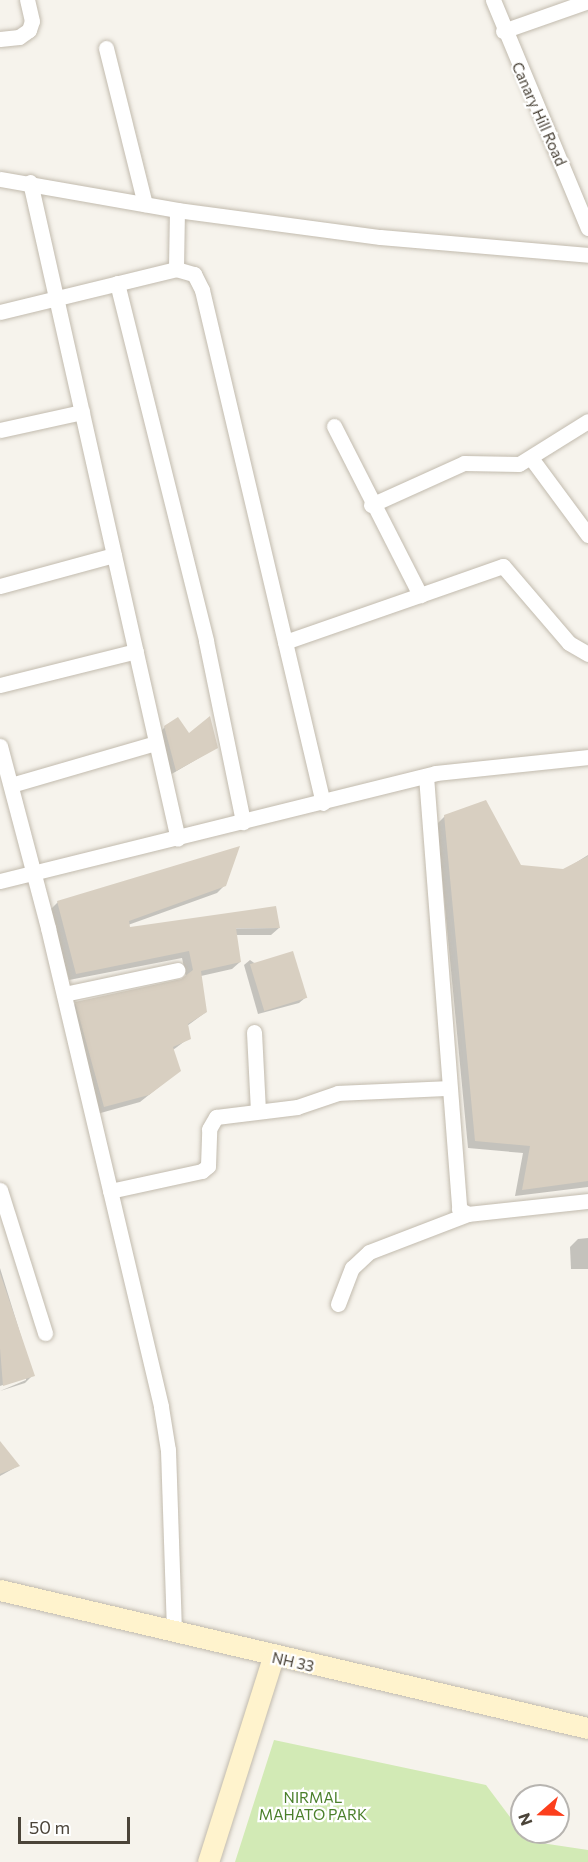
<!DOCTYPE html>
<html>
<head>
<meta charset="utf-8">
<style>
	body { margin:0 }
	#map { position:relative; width:588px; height:1862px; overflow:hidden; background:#f6f3ec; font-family:Commissioner,sans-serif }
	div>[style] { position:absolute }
	.green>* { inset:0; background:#d2eab5 }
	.shadow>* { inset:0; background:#0003 }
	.building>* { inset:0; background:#d8cfc1; transform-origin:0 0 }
	.roads { filter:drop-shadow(0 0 2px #c2bbae) drop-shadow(0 0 2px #c2bbae) }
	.minor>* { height:15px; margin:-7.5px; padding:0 7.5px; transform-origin:7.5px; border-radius:7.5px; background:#fff }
	.secondary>* { height:21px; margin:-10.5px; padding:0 10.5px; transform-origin:10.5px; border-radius:10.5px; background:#fff3cd }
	span { translate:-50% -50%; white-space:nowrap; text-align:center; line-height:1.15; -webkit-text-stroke:4.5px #fff; paint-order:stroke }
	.street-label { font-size:15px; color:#4b4439 }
	.park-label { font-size:15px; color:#4a7f2a }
	.north { position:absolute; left:510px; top:1784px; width:60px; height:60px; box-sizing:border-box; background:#fff; border:2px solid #b7b4b0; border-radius:50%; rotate:250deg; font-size:16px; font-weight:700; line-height:24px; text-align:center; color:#4b4439 }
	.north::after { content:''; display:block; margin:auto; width:21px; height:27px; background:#fc3f1d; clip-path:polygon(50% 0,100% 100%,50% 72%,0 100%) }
	.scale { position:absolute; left:18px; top:1817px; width:112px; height:27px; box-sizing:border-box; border:3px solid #4b4439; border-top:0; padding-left:8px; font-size:18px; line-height:21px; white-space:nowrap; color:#4b4439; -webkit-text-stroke:4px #fff; paint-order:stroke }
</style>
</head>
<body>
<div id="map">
	<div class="green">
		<div style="clip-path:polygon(274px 1740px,486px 1785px,528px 1841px,588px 1850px,588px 1862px,235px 1862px)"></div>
	</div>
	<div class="shadow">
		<div style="clip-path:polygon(165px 727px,189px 735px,216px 748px,170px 775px,159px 733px)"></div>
		<div style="clip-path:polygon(445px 816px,520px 867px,564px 870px,588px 855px,588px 1187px,515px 1196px,523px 1153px,468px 1148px,437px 824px)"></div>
		<div style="clip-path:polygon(225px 885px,217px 893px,128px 925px,129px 929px,279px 928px,271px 935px,236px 935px,240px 962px,232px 969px,201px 976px,206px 1012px,187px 1026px,189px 1038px,173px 1050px,179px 1071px,140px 1102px,97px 1114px,69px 1010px,76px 1003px,181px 981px,186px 977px,182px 958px,69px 980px,50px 910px,58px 902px)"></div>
		<div style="clip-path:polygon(250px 960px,305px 998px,299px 1003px,258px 1014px,244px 965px)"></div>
		<div style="clip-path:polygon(588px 1238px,588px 1269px,571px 1269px,570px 1247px,578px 1239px)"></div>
		<div style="clip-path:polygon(0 1268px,33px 1375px,25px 1383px,0 1391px,26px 1380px,26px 1377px,0 1386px)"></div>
		<div style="clip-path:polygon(0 1443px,18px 1466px,0 1476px)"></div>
	</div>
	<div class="building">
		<div style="clip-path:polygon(210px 716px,218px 748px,176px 771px,164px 726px,178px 717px,189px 733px)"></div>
		<div style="clip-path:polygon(486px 800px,521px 865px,563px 869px,588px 856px,588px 1181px,522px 1190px,530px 1146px,475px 1141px,444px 815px)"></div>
		<div style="clip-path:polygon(240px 846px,226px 886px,129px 921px,130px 927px,276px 906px,280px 928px,236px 928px,241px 962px,201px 971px,207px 1012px,188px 1024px,191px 1039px,173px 1047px,181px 1071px,149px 1095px,104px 1107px,75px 1002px,181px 979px,193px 970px,189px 951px,76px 974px,57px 901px)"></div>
		<div style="left:293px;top:951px;width:49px;height:45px;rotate:73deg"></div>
		<div style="clip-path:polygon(0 1273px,35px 1376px,3px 1386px,0 1348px)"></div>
		<div style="clip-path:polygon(0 1441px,20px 1466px,0 1474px)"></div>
	</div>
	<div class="roads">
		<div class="minor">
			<div style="left:493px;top:0;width:247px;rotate:67.4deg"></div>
			<div style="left:503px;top:31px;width:90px;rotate:-19.4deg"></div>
			<div style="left:0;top:39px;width:19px;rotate:-6deg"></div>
			<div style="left:19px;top:37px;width:12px;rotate:-35deg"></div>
			<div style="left:29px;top:30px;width:9px;rotate:-72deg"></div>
			<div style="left:32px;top:21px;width:22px;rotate:-103deg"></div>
			<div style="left:106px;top:48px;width:161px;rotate:76deg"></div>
			<div style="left:0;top:179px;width:180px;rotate:9.9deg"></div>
			<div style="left:177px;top:210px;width:205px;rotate:7.6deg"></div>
			<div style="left:380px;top:237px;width:209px;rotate:4.9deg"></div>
			<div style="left:30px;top:182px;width:673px;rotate:77.31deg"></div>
			<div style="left:177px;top:210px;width:59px;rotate:91deg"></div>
			<div style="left:176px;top:269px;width:19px;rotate:16deg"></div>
			<div style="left:194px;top:274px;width:18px;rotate:63deg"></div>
			<div style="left:202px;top:290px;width:527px;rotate:76.73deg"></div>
			<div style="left:117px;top:283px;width:369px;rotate:76deg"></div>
			<div style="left:206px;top:641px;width:185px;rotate:78.4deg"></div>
			<div style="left:0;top:312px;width:181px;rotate:-13.7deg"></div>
			<div style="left:334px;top:426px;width:190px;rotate:63deg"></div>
			<div style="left:420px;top:595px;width:88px;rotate:-19.3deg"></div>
			<div style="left:503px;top:566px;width:101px;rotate:49.4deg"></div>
			<div style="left:569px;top:643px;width:22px;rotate:30deg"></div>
			<div style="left:0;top:430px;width:84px;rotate:-12.4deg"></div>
			<div style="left:531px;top:458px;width:96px;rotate:53.5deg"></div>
			<div style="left:371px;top:505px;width:102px;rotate:-24.3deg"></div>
			<div style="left:464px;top:463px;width:55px;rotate:1deg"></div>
			<div style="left:519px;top:464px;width:81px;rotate:-31.9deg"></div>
			<div style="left:0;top:586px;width:118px;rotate:-15.2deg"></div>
			<div style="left:285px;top:642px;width:143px;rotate:-19.2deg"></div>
			<div style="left:0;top:685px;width:140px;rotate:-14deg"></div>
			<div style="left:0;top:746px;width:188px;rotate:75.2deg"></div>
			<div style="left:48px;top:928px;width:492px;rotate:76.7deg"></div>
			<div style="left:161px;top:1407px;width:44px;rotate:80.8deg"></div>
			<div style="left:168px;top:1450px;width:183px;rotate:88.1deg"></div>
			<div style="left:426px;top:776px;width:434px;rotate:85.6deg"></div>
			<div style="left:459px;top:1209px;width:10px;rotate:29deg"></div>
			<div style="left:468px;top:1214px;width:121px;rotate:-6.2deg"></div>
			<div style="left:11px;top:785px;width:151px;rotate:-16.2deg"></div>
			<div style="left:0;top:881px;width:449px;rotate:-13.9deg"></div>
			<div style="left:436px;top:773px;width:153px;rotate:-6deg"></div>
			<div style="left:64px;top:994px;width:116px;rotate:-11.9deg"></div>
			<div style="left:254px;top:1032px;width:79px;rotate:87.1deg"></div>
			<div style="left:0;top:1190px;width:150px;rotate:72.5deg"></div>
			<div style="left:110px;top:1191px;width:94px;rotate:-12.3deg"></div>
			<div style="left:202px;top:1171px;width:8px;rotate:-40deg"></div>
			<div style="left:208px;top:1166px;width:37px;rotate:-88deg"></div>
			<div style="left:209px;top:1129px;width:14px;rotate:-60deg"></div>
			<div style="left:216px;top:1117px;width:82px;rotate:-7deg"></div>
			<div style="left:297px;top:1107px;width:43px;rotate:-18.9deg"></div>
			<div style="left:338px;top:1093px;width:111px;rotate:-2.6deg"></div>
			<div style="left:338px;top:1304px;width:39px;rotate:-69deg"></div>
			<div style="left:352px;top:1268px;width:23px;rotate:-43deg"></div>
			<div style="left:369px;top:1252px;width:106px;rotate:-21deg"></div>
		</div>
		<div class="secondary">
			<div style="left:0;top:1590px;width:604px;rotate:13.21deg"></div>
			<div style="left:208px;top:1862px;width:215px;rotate:-72.4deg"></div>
		</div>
	</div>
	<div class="street-label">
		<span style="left:539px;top:114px;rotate:66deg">Canary Hill Road</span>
		<span style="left:293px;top:1662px;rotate:13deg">NH 33</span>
	</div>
	<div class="park-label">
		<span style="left:313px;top:1806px">NIRMAL<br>MAHATO PARK</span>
	</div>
	<div class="north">N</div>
	<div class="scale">50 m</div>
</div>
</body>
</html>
